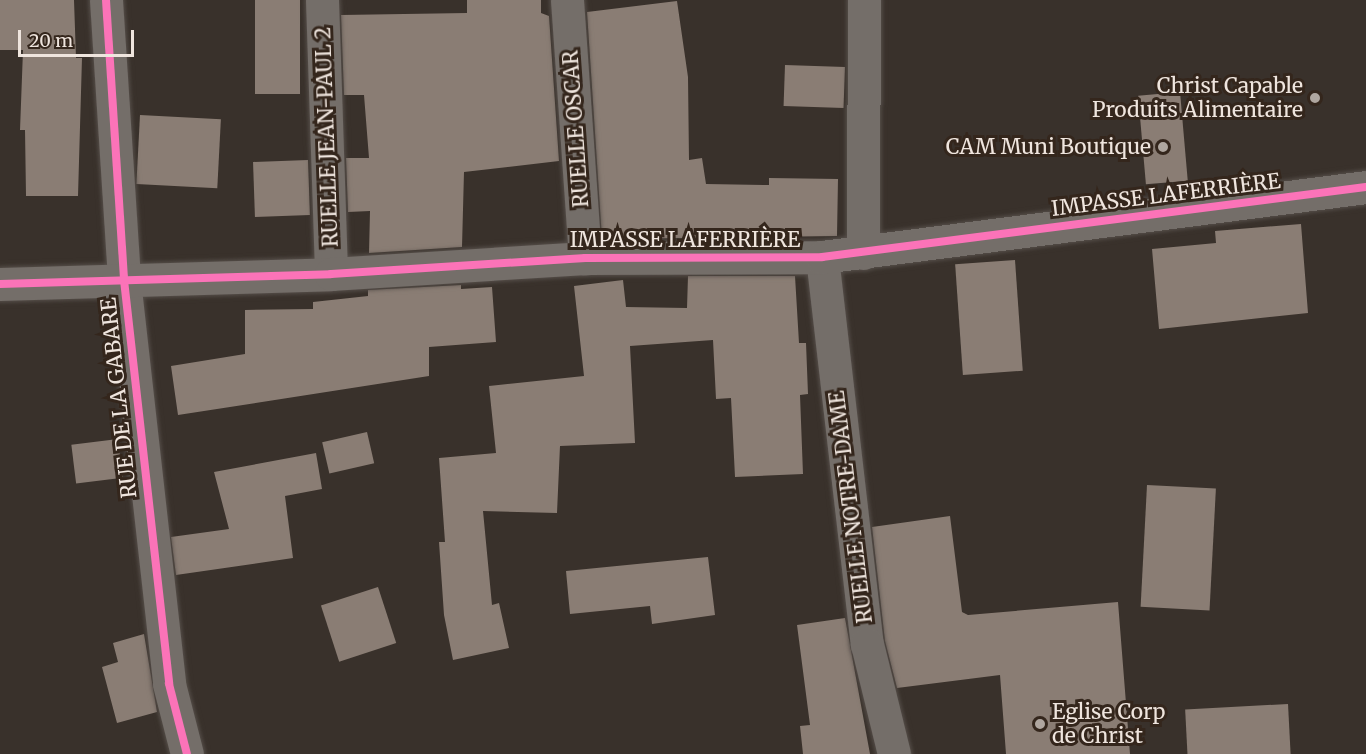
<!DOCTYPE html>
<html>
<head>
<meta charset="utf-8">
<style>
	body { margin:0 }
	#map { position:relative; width:1366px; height:754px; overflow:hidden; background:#39312b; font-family:Merriweather,serif }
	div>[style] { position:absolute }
	.building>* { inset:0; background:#8a7d74; transform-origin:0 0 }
	.roads { filter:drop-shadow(0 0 2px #554e49) drop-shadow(0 0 2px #554e49) }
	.street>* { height:33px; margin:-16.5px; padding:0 16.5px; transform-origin:16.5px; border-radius:16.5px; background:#746e69 }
	.cycleway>* { height:8px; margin:-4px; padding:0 4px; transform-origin:4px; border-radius:4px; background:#fb73b8 }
	.dots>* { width:16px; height:16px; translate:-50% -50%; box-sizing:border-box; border:3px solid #34261c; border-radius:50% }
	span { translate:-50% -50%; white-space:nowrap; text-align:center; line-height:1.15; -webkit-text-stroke:6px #34261c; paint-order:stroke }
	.poi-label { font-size:21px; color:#efe5de }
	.right { translate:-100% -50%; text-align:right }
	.left { translate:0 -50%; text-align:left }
	.street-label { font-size:21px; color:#efe5de }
	.scale { position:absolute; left:18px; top:30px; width:116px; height:27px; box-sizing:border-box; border:3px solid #efe5de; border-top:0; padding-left:8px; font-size:18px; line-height:21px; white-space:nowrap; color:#efe5de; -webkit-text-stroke:4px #34261c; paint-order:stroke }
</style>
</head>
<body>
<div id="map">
	<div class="building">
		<div style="clip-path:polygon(0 0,74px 0,76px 58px,82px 58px,78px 196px,26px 196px,25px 130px,20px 130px,23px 50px,0 50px)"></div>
		<div style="left:255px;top:0;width:45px;height:94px"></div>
		<div style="clip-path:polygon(467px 0,541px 0,541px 13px,549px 16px,559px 161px,464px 172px,462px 247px,369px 253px,370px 211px,348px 212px,346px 158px,369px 158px,364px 95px,344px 95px,341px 15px,467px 13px)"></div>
		<div style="clip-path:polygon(677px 1px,688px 77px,689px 160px,702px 158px,706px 184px,769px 185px,769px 178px,838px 179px,837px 236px,602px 239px,587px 12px)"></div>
		<div style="left:785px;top:65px;width:60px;height:41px;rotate:2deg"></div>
		<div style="left:1180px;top:92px;width:89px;height:42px;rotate:85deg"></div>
		<div style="left:140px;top:115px;width:81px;height:69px;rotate:3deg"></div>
		<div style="left:308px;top:160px;width:55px;height:55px;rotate:88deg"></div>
		<div style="clip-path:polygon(1301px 224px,1308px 313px,1159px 329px,1152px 249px,1216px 243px,1215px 231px)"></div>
		<div style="left:1015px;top:260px;width:111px;height:60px;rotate:86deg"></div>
		<div style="clip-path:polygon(688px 276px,795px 276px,799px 343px,806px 343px,808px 394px,800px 395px,803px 474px,735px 477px,731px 398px,716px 399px,713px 340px,630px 346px,635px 443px,560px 446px,557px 513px,483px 511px,492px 605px,499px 603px,509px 648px,453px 660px,444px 615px,439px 542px,445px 542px,439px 458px,496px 453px,489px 386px,584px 376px,574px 286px,623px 280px,626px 307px,687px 308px)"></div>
		<div style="clip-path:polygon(461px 285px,461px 289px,492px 287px,496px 342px,429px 347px,429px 376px,178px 415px,171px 366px,245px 354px,245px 310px,313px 309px,313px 302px,368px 296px,368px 290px)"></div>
		<div style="left:367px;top:432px;width:32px;height:46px;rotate:77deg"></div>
		<div style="left:118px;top:439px;width:39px;height:47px;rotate:83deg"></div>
		<div style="clip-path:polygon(316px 453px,322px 489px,285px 496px,293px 558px,176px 575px,171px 537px,229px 529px,214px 472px)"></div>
		<div style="left:1147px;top:485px;width:69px;height:122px;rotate:3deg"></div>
		<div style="clip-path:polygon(950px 516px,962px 612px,968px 615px,1118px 602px,1130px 754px,1006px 754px,1000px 675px,897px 688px,885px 641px,872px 527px)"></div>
		<div style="clip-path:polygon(708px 557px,715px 615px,652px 624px,650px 606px,570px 614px,566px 571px)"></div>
		<div style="left:378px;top:587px;width:59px;height:60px;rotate:72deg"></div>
		<div style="clip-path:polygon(845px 618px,870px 754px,803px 754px,800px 726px,810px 725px,797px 625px)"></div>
		<div style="clip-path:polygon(144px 634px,157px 712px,117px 723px,102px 667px,118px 662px,113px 643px)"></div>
		<div style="left:1288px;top:704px;width:50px;height:103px;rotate:87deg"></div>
	</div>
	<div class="roads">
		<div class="street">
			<div style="left:106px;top:0;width:281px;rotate:86.3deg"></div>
			<div style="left:124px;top:280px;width:406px;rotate:83.6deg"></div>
			<div style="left:169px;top:684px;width:72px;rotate:75.6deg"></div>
			<div style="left:322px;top:0;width:274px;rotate:88.1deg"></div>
			<div style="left:567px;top:0;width:259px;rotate:86deg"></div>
			<div style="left:863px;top:253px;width:253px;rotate:-89.8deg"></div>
			<div style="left:822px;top:257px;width:390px;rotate:83.4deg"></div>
			<div style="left:867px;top:644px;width:113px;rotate:76.2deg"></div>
			<div style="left:0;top:284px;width:331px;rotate:-1.7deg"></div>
			<div style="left:331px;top:274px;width:255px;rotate:-3.6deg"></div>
			<div style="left:585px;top:258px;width:237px;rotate:-0.2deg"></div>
			<div style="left:822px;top:257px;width:548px;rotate:-7.33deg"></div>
		</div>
	</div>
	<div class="cycleway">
		<div style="left:106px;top:0;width:281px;rotate:86.3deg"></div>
		<div style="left:124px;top:280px;width:406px;rotate:83.6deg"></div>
		<div style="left:169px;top:684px;width:72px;rotate:75.6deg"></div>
		<div style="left:0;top:284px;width:331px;rotate:-1.7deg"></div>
		<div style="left:331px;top:274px;width:255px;rotate:-3.6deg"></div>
		<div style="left:585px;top:258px;width:237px;rotate:-0.2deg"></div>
		<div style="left:822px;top:257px;width:548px;rotate:-7.33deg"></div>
	</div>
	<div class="dots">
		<div style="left:1315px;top:98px;background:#afa69f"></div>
		<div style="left:1163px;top:147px;background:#afa69f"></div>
		<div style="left:1040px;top:724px;background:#afa69f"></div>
	</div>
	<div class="poi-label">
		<span class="right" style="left:1303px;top:98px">Christ Capable<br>Produits Alimentaire</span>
		<span class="right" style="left:1151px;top:147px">CAM Muni Boutique</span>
		<span class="left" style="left:1052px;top:724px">Eglise Corp<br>de Christ</span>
	</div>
	<div class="street-label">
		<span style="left:576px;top:129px;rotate:-94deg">RUELLE OSCAR</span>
		<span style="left:327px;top:137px;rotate:-92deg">RUELLE JEAN-PAUL 2</span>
		<span style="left:1166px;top:195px;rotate:-7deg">IMPASSE LAFERRIÈRE</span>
		<span style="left:685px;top:240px">IMPASSE LAFERRIÈRE</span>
		<span style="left:119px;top:398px;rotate:-96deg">RUE DE LA GABARE</span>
		<span style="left:851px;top:507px;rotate:-97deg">RUELLE NOTRE-DAME</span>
	</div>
	<div class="scale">20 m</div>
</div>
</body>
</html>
